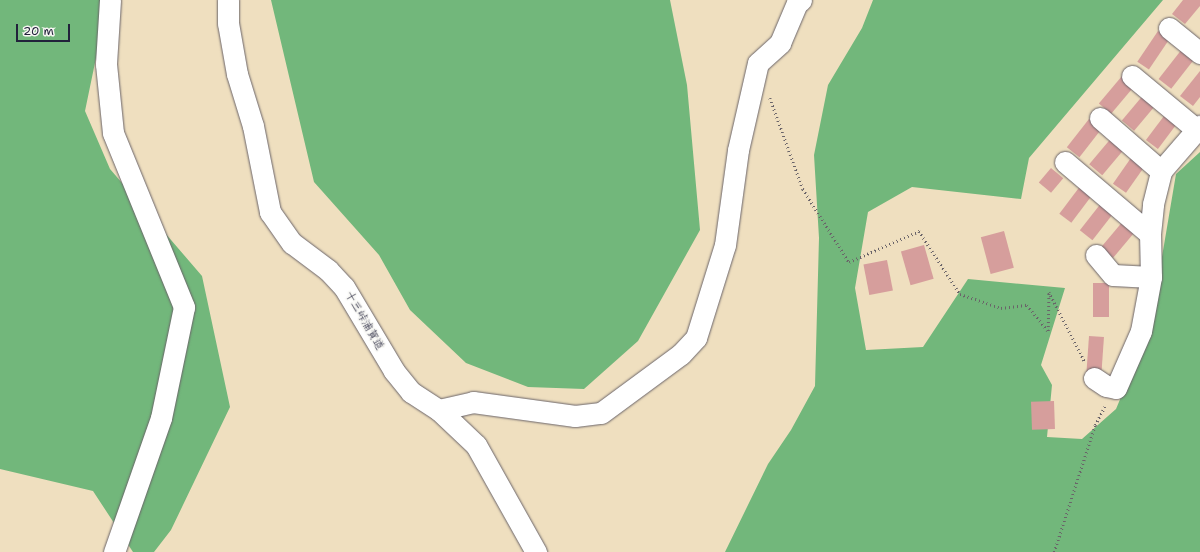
<!DOCTYPE html>
<html>
<head>
<meta charset="utf-8">
<style>
	body { margin:0 }
	#map { position:relative; width:1200px; height:552px; overflow:hidden; background:#efdfbf; font-family:"Shantell Sans","Klee One",sans-serif }
	div>[style] { position:absolute }
	.forest>* { inset:0; background:#72b77b }
	.building>* { inset:0; background:#d69e9c; transform-origin:0 0 }
	.path>* { height:2.5px; margin-top:-1.25px; transform-origin:0; background:repeating-linear-gradient(90deg,#6a6469 0 1px,transparent 0 4px) }
	.roads { filter:drop-shadow(0 0 1px #6a6469) drop-shadow(0 0 1px #6a6469) }
	.minor>* { height:21px; margin:-10.5px; padding:0 10.5px; transform-origin:10.5px; border-radius:10.5px; background:#fff }
	span { translate:-50% -50%; white-space:nowrap; text-align:center; line-height:1.15; -webkit-text-stroke:3px #f6f6f2; paint-order:stroke }
	.street-label { font-size:11px; color:#22223b }
	.scale { position:absolute; left:16px; top:24px; width:54px; height:18px; box-sizing:border-box; border:2px solid #22223b; border-top:0; padding-left:5px; font-size:12px; line-height:14px; white-space:nowrap; color:#22223b; -webkit-text-stroke:3px #f6f6f2; paint-order:stroke }
</style>
</head>
<body>
<div id="map">
	<div class="forest">
		<div style="clip-path:polygon(0 0,108px 0,85px 111px,110px 169px,202px 276px,230px 407px,171px 530px,154px 552px,133px 552px,93px 491px,0 469px)"></div>
		<div style="clip-path:polygon(271px 0,670px 0,687px 85px,700px 230px,638px 341px,584px 389px,528px 387px,466px 363px,410px 310px,379px 255px,314px 182px)"></div>
		<div style="clip-path:polygon(873px 0,1163px 0,1029px 158px,1021px 199px,912px 187px,868px 212px,855px 288px,866px 350px,923px 347px,968px 279px,1065px 288px,1041px 365px,1052px 385px,1047px 437px,1082px 439px,1116px 409px,1150px 328px,1176px 174px,1200px 152px,1200px 552px,725px 552px,768px 464px,791px 430px,815px 386px,819px 238px,814px 155px,828px 85px,862px 28px)"></div>
	</div>
	<div class="building">
		<div style="clip-path:polygon(1183px 0,1200px 0,1200px 6px,1185px 24px,1172px 14px)"></div>
		<div style="left:1158px;top:31px;width:14px;height:37px;rotate:34deg"></div>
		<div style="left:1182px;top:49px;width:16px;height:38px;rotate:38deg"></div>
		<div style="clip-path:polygon(1200px 71px,1200px 97px,1193px 106px,1180px 96px)"></div>
		<div style="left:1122px;top:76px;width:16px;height:36px;rotate:40deg"></div>
		<div style="left:1145px;top:93px;width:16px;height:36px;rotate:40deg"></div>
		<div style="left:1167px;top:112px;width:15px;height:35px;rotate:37deg"></div>
		<div style="left:1089px;top:119px;width:16px;height:36px;rotate:38deg"></div>
		<div style="left:1113px;top:136px;width:17px;height:37px;rotate:40deg"></div>
		<div style="left:1133px;top:155px;width:16px;height:35px;rotate:35deg"></div>
		<div style="left:1051px;top:168px;width:16px;height:19px;rotate:40deg"></div>
		<div style="left:1081px;top:185px;width:15px;height:36px;rotate:37deg"></div>
		<div style="left:1102px;top:202px;width:16px;height:36px;rotate:38deg"></div>
		<div style="left:1124px;top:220px;width:16px;height:36px;rotate:40deg"></div>
		<div style="left:1004px;top:231px;width:38px;height:24px;rotate:75deg"></div>
		<div style="left:924px;top:245px;width:35px;height:24px;rotate:74deg"></div>
		<div style="left:887px;top:260px;width:31px;height:24px;rotate:79deg"></div>
		<div style="left:1093px;top:283px;width:16px;height:34px"></div>
		<div style="left:1089px;top:336px;width:15px;height:37px;rotate:4deg"></div>
		<div style="left:1054px;top:401px;width:28px;height:23px;rotate:88deg"></div>
	</div>
	<div class="path">
		<div style="left:770px;top:98px;width:97px;rotate:70.1deg"></div>
		<div style="left:803px;top:189px;width:86px;rotate:57.8deg"></div>
		<div style="left:849px;top:262px;width:77px;rotate:-23.9deg"></div>
		<div style="left:919px;top:231px;width:75px;rotate:56.9deg"></div>
		<div style="left:960px;top:294px;width:43px;rotate:18.9deg"></div>
		<div style="left:1001px;top:308px;width:26px;rotate:-7deg"></div>
		<div style="left:1027px;top:305px;width:33px;rotate:51deg"></div>
		<div style="left:1048px;top:331px;width:39px;rotate:-89deg"></div>
		<div style="left:1049px;top:292px;width:79px;rotate:62.8deg"></div>
		<div style="left:1054px;top:552px;width:133px;rotate:-72.1deg"></div>
		<div style="left:1095px;top:425px;width:21px;rotate:-62deg"></div>
	</div>
	<div class="roads">
		<div class="minor">
			<div style="left:110px;top:0;width:64px;rotate:93.6deg"></div>
			<div style="left:106px;top:64px;width:69px;rotate:84.2deg"></div>
			<div style="left:113px;top:133px;width:188px;rotate:67.8deg"></div>
			<div style="left:184px;top:307px;width:113px;rotate:101.7deg"></div>
			<div style="left:161px;top:418px;width:142px;rotate:109.3deg"></div>
			<div style="left:228px;top:0;width:23px;rotate:90deg"></div>
			<div style="left:228px;top:23px;width:52px;rotate:80deg"></div>
			<div style="left:237px;top:74px;width:54px;rotate:72.9deg"></div>
			<div style="left:253px;top:126px;width:88px;rotate:78.8deg"></div>
			<div style="left:270px;top:212px;width:38px;rotate:55deg"></div>
			<div style="left:292px;top:243px;width:45px;rotate:36.9deg"></div>
			<div style="left:328px;top:270px;width:23px;rotate:47deg"></div>
			<div style="left:344px;top:287px;width:98px;rotate:59.2deg"></div>
			<div style="left:394px;top:371px;width:27px;rotate:51deg"></div>
			<div style="left:411px;top:392px;width:33px;rotate:33deg"></div>
			<div style="left:439px;top:410px;width:51px;rotate:43.4deg"></div>
			<div style="left:476px;top:445px;width:123px;rotate:60.7deg"></div>
			<div style="left:1169px;top:28px;width:40px;rotate:39deg"></div>
			<div style="left:1132px;top:76px;width:85px;rotate:39.7deg"></div>
			<div style="left:1100px;top:118px;width:81px;rotate:41deg"></div>
			<div style="left:1065px;top:162px;width:111px;rotate:40.3deg"></div>
			<div style="left:1096px;top:255px;width:26px;rotate:50deg"></div>
			<div style="left:1113px;top:275px;width:38px;rotate:3deg"></div>
			<div style="left:1094px;top:378px;width:14px;rotate:34deg"></div>
			<div style="left:1106px;top:386px;width:10px;rotate:11deg"></div>
			<div style="left:1116px;top:388px;width:62px;rotate:-66.3deg"></div>
			<div style="left:1141px;top:331px;width:55px;rotate:-79.5deg"></div>
			<div style="left:1151px;top:277px;width:43px;rotate:-91.3deg"></div>
			<div style="left:1150px;top:234px;width:30px;rotate:-84deg"></div>
			<div style="left:1153px;top:204px;width:34px;rotate:-76deg"></div>
			<div style="left:1161px;top:171px;width:60px;rotate:-49.1deg"></div>
			<div style="left:439px;top:410px;width:35px;rotate:-13deg"></div>
			<div style="left:473px;top:402px;width:103px;rotate:7.8deg"></div>
			<div style="left:575px;top:416px;width:26px;rotate:-7deg"></div>
			<div style="left:601px;top:413px;width:99px;rotate:-36.4deg"></div>
			<div style="left:681px;top:354px;width:22px;rotate:-47deg"></div>
			<div style="left:696px;top:338px;width:97px;rotate:-72.7deg"></div>
			<div style="left:725px;top:245px;width:96px;rotate:-82.2deg"></div>
			<div style="left:738px;top:150px;width:89px;rotate:-77.1deg"></div>
			<div style="left:758px;top:63px;width:30px;rotate:-42deg"></div>
			<div style="left:780px;top:43px;width:43px;rotate:-67deg"></div>
			<div style="left:797px;top:3px;width:5px;rotate:-37deg"></div>
		</div>
	</div>
	<div class="street-label">
		<span style="left:364px;top:321px;rotate:60deg">十三峠浦賀道</span>
	</div>
	<div class="scale">20 m</div>
</div>
</body>
</html>
